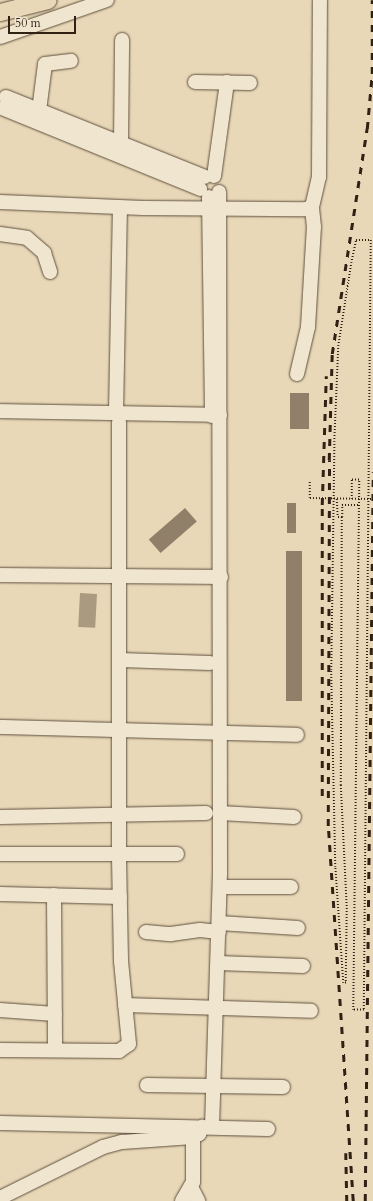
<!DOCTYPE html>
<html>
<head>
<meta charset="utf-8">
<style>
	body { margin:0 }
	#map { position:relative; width:373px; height:1201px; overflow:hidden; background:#e8d8b7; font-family:Cardo,serif }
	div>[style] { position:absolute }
	.water>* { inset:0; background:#aa9a80; transform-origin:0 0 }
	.building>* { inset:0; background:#908069; transform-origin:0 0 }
	.path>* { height:1.5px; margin-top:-0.75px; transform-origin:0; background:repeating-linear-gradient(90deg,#312115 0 1px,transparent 0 3px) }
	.roads { filter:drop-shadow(0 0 1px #5f4f3e) drop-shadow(0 0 1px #5f4f3e) }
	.minor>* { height:14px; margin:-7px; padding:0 7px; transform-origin:7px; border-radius:7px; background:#f0e6d0 }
	.major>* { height:17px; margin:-8.5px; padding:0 8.5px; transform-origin:8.5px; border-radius:8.5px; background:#e8d8b7 }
	.rail>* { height:2.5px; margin-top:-1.25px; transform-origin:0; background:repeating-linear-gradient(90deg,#312115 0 7px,transparent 0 14px) }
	span { translate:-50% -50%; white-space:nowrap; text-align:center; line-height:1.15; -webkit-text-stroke:3px #f0e6d0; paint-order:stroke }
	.scale { position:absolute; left:8px; top:16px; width:68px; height:18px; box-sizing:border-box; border:2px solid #312115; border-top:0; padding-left:5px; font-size:12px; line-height:14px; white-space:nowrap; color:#312115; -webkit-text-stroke:3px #f0e6d0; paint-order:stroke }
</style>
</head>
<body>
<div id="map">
	<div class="water">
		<div style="left:80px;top:593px;width:17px;height:34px;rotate:3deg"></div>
	</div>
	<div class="building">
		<div style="left:290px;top:393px;width:19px;height:36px"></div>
		<div style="left:287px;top:503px;width:9px;height:30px"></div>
		<div style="left:185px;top:508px;width:18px;height:48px;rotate:49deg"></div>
		<div style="left:286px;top:551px;width:16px;height:150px"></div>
	</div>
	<div class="path">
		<div style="left:310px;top:482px;width:16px;rotate:90deg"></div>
		<div style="left:310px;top:498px;width:63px;rotate:0.9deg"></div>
		<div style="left:337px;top:499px;width:18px;rotate:87deg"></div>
		<div style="left:338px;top:517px;width:4px"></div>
		<div style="left:342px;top:517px;width:268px;rotate:90.2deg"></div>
		<div style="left:341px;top:785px;width:123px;rotate:87.2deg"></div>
		<div style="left:347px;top:908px;width:75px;rotate:90.8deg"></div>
		<div style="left:346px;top:983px;width:3px;rotate:180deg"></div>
		<div style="left:343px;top:983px;width:116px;rotate:-93.9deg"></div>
		<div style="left:335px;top:867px;width:197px;rotate:-91.2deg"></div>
		<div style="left:331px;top:670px;width:228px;rotate:-89.2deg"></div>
		<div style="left:334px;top:442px;width:96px;rotate:-87.6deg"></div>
		<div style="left:338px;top:346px;width:84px;rotate:-81.1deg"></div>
		<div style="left:351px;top:263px;width:24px;rotate:-78deg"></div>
		<div style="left:356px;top:240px;width:15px"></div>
		<div style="left:371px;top:240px;width:770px;rotate:90.52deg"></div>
		<div style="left:364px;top:1010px;width:11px;rotate:180deg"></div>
		<div style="left:353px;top:1010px;width:530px;rotate:-89.35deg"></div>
		<div style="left:359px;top:480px;width:7px;rotate:180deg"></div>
		<div style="left:352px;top:480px;width:19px;rotate:90deg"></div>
		<div style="left:342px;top:517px;width:12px;rotate:-90deg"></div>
		<div style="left:342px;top:505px;width:16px"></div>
	</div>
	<div class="roads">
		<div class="minor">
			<div style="left:0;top:37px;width:113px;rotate:-19.1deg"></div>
			<div style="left:195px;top:82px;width:55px;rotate:1deg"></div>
			<div style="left:6px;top:97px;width:214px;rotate:21.9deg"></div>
			<div style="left:2px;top:108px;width:214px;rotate:22.2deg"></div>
			<div style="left:39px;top:111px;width:47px;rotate:-82.7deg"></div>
			<div style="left:45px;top:64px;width:26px;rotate:-7deg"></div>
			<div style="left:121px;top:143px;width:103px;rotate:-89.4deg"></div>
			<div style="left:214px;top:176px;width:95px;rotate:-82.1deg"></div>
			<div style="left:209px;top:197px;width:219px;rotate:89.2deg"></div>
			<div style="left:0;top:202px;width:143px;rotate:2.4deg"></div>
			<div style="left:143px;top:208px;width:163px;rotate:0.4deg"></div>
			<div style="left:306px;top:209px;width:6px;rotate:-18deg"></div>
			<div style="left:312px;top:207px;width:31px;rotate:-77deg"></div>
			<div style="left:319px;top:177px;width:177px;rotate:-89.7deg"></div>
			<div style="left:0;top:234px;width:27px;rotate:8deg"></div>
			<div style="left:27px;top:238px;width:23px;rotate:41deg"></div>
			<div style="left:44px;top:253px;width:20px;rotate:72deg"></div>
			<div style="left:297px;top:374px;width:48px;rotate:-76.8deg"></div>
			<div style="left:308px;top:327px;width:100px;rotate:-86.6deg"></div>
			<div style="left:314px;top:227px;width:20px;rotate:-96deg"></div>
			<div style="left:0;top:411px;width:220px;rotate:1deg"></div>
			<div style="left:116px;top:413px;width:205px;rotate:-88.9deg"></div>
			<div style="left:0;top:575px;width:221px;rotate:0.5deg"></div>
			<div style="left:120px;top:660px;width:90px;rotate:1.9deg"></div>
			<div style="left:0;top:727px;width:297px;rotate:1.5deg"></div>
			<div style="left:220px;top:813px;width:74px;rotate:3.1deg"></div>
			<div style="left:0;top:817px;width:206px;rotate:-1.1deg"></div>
			<div style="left:0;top:854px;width:177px"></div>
			<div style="left:220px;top:887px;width:71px"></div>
			<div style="left:0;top:894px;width:120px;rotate:1.4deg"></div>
			<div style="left:54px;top:895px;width:155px;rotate:89.6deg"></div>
			<div style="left:219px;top:923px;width:79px;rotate:3.6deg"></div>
			<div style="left:146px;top:932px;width:25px;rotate:5deg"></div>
			<div style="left:171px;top:934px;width:29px;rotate:-8deg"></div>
			<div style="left:200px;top:930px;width:19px;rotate:6deg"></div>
			<div style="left:218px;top:963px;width:85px;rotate:2deg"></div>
			<div style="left:125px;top:1005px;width:186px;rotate:1.8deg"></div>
			<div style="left:0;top:1010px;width:55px;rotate:4.2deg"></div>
			<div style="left:0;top:1050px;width:119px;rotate:0.5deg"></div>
			<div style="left:119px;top:1051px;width:12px;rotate:-35deg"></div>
			<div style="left:129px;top:1044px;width:83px;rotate:-95.5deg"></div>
			<div style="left:121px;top:961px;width:105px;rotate:-91.1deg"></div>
			<div style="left:119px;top:856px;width:434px;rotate:-90deg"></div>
			<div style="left:147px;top:1085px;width:136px;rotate:0.8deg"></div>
			<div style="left:0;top:1123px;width:268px;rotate:1.3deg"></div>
			<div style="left:212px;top:1127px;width:254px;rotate:-88.2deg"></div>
			<div style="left:220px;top:873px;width:681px;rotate:-90.08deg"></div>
			<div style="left:191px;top:1187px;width:16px;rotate:63deg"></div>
			<div style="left:0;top:1198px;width:115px;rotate:-26.3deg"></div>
			<div style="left:103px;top:1147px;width:20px;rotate:-15deg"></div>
			<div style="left:122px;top:1142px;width:71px;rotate:-4deg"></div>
			<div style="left:193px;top:1137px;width:7px;rotate:-27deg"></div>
			<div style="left:199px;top:1134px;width:8px;rotate:-67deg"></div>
			<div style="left:182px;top:1201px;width:22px;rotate:-60deg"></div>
			<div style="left:193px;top:1182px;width:45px;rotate:-90deg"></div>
		</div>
		<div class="major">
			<div style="left:0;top:12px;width:49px;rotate:-14.3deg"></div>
		</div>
	</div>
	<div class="rail">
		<div style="left:322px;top:796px;width:291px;rotate:-90deg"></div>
		<div style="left:322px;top:505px;width:129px;rotate:-88.2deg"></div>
		<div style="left:346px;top:1153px;width:48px;rotate:88.8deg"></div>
		<div style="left:353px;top:1201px;width:376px;rotate:-93.8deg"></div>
		<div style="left:328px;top:826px;width:366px;rotate:-89.8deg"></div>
		<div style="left:329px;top:460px;width:106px;rotate:-88.4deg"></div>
		<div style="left:332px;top:354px;width:228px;rotate:-81.2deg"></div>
		<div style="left:367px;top:129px;width:55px;rotate:-84.8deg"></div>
		<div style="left:372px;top:74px;width:74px;rotate:-90deg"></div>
		<div style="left:365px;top:1201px;width:729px;rotate:-89.37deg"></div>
	</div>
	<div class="scale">50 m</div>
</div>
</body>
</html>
